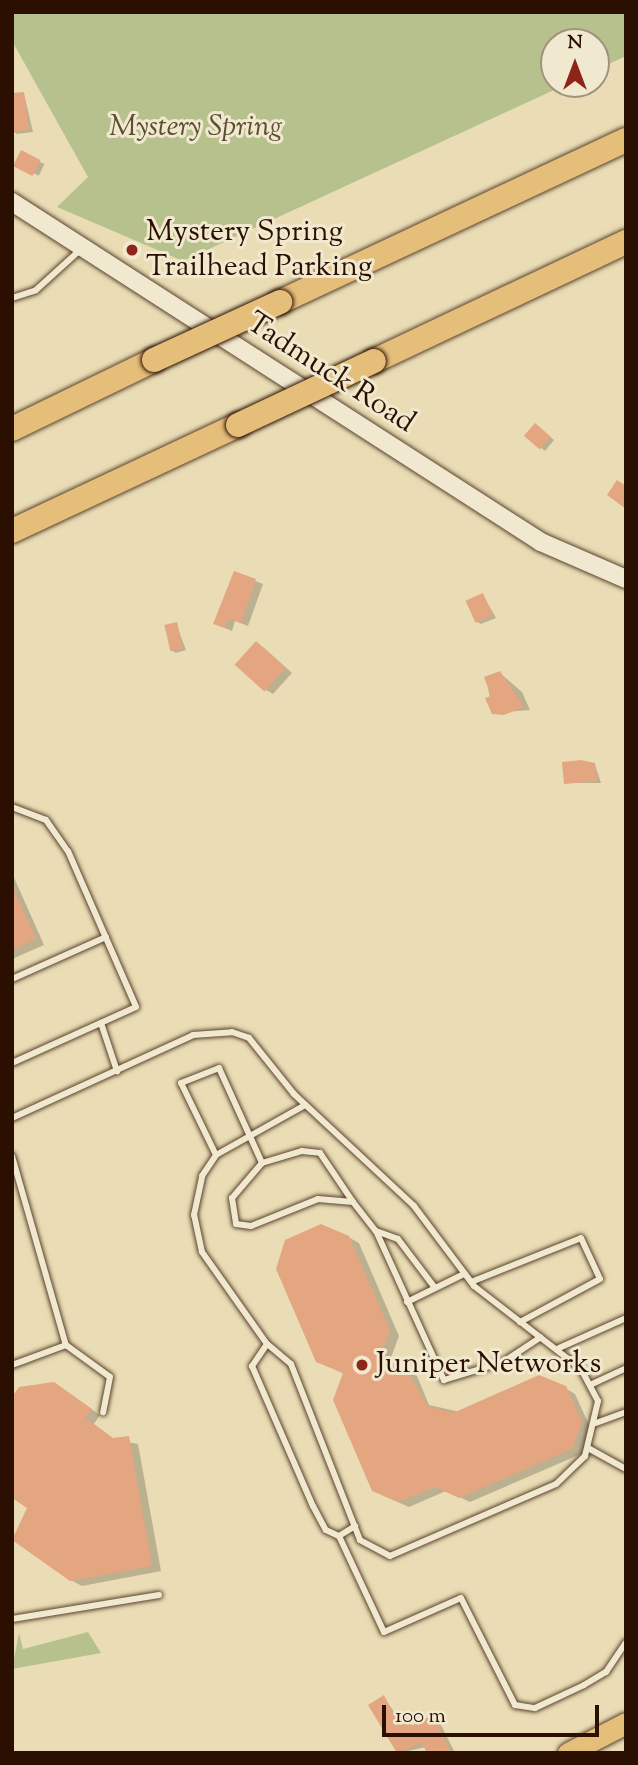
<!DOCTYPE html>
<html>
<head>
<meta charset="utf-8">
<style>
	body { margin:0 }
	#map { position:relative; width:638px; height:1765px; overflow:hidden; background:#eaddb5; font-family:"Sorts Mill Goudy",serif }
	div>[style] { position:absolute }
	.green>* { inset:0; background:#b7c18d }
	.shadow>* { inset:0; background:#0003; transform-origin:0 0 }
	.building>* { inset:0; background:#e4a680; transform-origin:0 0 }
	.roads { filter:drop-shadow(0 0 2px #5b432f) drop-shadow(0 0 2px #5b432f) }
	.lane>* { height:6px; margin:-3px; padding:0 3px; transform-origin:3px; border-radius:3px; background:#f1e9cf }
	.secondary>* { height:18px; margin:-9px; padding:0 9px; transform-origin:9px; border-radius:9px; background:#f1e9cf }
	.primary>* { height:21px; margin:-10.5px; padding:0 10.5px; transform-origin:10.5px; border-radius:10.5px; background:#e5be7a }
	.highway>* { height:24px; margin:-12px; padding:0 12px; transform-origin:12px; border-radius:12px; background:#e5be7a }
	.bridges { filter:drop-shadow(0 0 2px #2b1002) drop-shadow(0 0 2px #2b1002) }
	.highway-bridge>* { height:24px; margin:-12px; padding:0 12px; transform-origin:12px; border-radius:12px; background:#e5be7a }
	.dots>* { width:19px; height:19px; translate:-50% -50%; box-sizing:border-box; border:4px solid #f1e9cf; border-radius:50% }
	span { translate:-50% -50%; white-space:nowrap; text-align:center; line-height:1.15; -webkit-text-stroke:6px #f1e9cf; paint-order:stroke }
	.park-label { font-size:30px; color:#5c4e33; font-style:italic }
	.poi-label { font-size:30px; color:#2b1002 }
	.left { translate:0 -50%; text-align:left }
	.street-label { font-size:30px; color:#2b1002 }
	.frame { position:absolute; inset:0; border:14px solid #2b1002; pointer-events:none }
	.north { position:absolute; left:540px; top:28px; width:70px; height:70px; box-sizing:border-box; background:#f1e9cf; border:2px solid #a2927d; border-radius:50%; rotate:0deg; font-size:19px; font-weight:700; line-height:28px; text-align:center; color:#2b1002 }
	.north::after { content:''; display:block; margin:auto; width:24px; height:32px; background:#8f2418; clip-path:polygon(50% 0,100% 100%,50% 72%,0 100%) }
	.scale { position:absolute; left:382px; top:1705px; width:217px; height:32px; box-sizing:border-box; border:4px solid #2b1002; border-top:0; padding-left:9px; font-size:21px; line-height:24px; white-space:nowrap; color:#2b1002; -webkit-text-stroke:5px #f1e9cf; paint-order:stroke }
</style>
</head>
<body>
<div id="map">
	<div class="green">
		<div style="clip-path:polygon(12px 12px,626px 12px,626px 56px,596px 70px,596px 42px,554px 42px,554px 84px,567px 84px,183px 261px,57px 207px,88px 177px,12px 41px)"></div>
		<div style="clip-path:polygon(88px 1632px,101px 1653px,12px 1669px,19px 1633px,23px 1649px)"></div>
	</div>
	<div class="shadow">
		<div style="clip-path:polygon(24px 94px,33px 132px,17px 134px,12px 131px)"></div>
		<div style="left:22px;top:153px;width:25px;height:13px;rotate:26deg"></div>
		<div style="clip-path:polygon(536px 425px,554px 440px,545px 451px,541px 448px)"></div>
		<div style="clip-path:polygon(235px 573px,263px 584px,248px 626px,235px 621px,232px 631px,215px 624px)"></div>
		<div style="clip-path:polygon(483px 595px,496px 618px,481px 624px,477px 622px)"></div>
		<div style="clip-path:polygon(176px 624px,186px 650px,176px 653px,171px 650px)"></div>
		<div style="clip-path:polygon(263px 647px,292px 673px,273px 694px,266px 690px)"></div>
		<div style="clip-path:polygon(500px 673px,522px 692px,530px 710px,493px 713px,486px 678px)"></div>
		<div style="clip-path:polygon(595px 765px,601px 783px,565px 783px)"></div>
		<div style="clip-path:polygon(12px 873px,44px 945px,12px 959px)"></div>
		<div style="clip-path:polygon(348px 1237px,359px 1243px,399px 1336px,389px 1363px,417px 1376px,429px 1405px,460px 1412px,565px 1388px,575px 1394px,591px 1429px,581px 1454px,470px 1502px,446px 1491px,409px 1507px,384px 1496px,344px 1374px,318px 1361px)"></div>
		<div style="clip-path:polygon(64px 1390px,100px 1415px,94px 1424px,115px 1440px,138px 1444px,161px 1571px,82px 1586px,71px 1580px,29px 1507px)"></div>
		<div style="clip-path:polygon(384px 1697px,400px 1721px,415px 1726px,433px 1717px,439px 1721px,455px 1753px,429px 1753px,426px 1747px,399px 1753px,371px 1706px)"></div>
	</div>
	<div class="building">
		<div style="clip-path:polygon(24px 92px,29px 130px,12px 132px,12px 93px)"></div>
		<div style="left:21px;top:150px;width:22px;height:18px;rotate:27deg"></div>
		<div style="left:535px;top:423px;width:21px;height:17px;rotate:41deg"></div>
		<div style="clip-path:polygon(617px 480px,626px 486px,626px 509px,607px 495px)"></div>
		<div style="clip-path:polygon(234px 571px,256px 579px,241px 623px,228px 619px,225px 628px,213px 624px)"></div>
		<div style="left:483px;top:593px;width:24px;height:19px;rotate:66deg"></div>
		<div style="left:177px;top:622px;width:27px;height:13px;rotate:77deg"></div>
		<div style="left:256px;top:641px;width:40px;height:32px;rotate:42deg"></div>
		<div style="clip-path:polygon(500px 671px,524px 707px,504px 715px,492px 714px,485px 698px,491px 696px,484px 677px)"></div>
		<div style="clip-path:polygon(581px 760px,595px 763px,597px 781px,564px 784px,562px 762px)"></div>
		<div style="clip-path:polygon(12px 886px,36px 939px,12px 950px)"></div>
		<div style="clip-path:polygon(321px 1224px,349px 1236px,390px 1330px,380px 1358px,407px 1369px,427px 1406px,453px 1413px,539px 1375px,566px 1386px,582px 1422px,572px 1449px,459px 1498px,435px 1487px,398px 1502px,372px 1491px,333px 1400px,343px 1373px,316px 1362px,276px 1269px,285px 1240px)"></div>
		<div style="clip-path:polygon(54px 1382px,92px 1409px,85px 1418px,113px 1438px,129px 1436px,152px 1566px,70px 1581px,12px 1540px,27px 1508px,12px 1498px,12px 1397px,19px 1387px)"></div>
		<div style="clip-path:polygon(384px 1695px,397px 1721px,406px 1716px,411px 1726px,433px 1715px,451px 1753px,427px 1753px,422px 1743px,397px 1753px,368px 1705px)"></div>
	</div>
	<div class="roads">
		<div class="lane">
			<div style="left:12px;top:298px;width:25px;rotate:-18deg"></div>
			<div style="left:36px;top:290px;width:61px;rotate:-42.3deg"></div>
			<div style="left:12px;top:807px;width:36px;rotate:21deg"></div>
			<div style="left:46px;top:820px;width:38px;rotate:55deg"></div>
			<div style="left:68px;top:851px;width:170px;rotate:66.4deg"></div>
			<div style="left:136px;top:1007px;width:136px;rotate:155.7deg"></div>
			<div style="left:12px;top:979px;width:103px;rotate:-24.1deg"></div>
			<div style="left:101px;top:1023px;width:51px;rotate:71.6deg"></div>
			<div style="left:12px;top:1118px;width:199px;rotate:-24.6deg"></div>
			<div style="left:193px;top:1035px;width:39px;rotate:-4deg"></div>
			<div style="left:232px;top:1032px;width:18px;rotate:19deg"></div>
			<div style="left:249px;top:1038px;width:72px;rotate:51.2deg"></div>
			<div style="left:294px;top:1094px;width:164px;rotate:43deg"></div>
			<div style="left:414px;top:1206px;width:100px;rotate:53.1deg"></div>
			<div style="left:474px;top:1286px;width:135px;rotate:37.8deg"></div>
			<div style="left:581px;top:1369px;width:36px;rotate:62deg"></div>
			<div style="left:598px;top:1401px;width:57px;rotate:103.3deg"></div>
			<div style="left:585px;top:1456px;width:40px;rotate:136deg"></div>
			<div style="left:556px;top:1484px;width:181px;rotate:156.6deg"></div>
			<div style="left:390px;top:1556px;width:34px;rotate:-152deg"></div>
			<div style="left:360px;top:1540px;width:189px;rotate:-111.4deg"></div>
			<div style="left:291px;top:1364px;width:31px;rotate:-140deg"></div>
			<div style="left:267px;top:1344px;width:113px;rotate:-125.2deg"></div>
			<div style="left:202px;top:1252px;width:38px;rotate:-102deg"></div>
			<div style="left:194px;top:1215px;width:40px;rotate:-78deg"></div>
			<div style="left:202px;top:1176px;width:25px;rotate:-56deg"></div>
			<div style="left:216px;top:1155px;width:102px;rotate:-29.3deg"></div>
			<div style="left:216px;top:1155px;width:80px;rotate:-115.9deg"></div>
			<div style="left:181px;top:1083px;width:41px;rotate:-21.5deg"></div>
			<div style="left:219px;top:1068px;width:104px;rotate:65.6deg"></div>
			<div style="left:262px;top:1163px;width:46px;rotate:130.6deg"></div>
			<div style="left:232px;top:1198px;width:26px;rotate:81deg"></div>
			<div style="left:236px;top:1224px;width:15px;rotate:8deg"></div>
			<div style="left:251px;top:1226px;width:72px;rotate:-21.9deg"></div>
			<div style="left:318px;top:1199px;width:35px;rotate:5deg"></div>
			<div style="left:353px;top:1202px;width:37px;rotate:52deg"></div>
			<div style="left:376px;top:1231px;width:164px;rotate:65.5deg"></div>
			<div style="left:444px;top:1380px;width:62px;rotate:-17deg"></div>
			<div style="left:503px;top:1362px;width:45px;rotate:-33.3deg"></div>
			<div style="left:12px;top:1156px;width:197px;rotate:74.1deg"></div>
			<div style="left:66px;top:1345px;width:58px;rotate:159.7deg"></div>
			<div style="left:262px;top:1163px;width:42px;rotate:-16.7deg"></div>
			<div style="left:302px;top:1151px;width:18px;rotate:6deg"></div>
			<div style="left:320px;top:1153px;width:59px;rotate:56deg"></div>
			<div style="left:376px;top:1231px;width:23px;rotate:20deg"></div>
			<div style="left:398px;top:1239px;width:61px;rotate:52.9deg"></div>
			<div style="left:471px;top:1282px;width:118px;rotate:-21.8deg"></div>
			<div style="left:581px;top:1238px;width:45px;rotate:65.1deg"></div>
			<div style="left:600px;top:1279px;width:91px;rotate:151.7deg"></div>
			<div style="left:407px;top:1302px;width:64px;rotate:-26.2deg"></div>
			<div style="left:267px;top:1344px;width:27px;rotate:124deg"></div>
			<div style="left:252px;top:1366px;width:153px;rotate:66.5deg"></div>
			<div style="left:313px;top:1506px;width:27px;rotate:62deg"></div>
			<div style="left:326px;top:1530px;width:14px;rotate:25deg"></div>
			<div style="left:339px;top:1536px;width:19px;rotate:-32deg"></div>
			<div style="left:66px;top:1345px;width:54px;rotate:36deg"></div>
			<div style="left:110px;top:1377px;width:36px;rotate:101deg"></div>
			<div style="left:559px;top:1348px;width:73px;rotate:-24.1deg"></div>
			<div style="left:590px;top:1385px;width:40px;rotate:-25deg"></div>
			<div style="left:596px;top:1423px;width:32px;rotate:-20deg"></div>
			<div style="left:588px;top:1448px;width:43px;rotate:28.9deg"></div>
			<div style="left:339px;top:1536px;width:106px;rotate:64.9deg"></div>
			<div style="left:384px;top:1632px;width:84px;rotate:-23.8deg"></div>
			<div style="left:461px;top:1598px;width:120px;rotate:63.2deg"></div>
			<div style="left:515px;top:1705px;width:20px;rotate:9deg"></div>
			<div style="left:535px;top:1708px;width:54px;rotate:-25.1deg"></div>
			<div style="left:584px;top:1685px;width:26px;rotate:-31deg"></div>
			<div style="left:606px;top:1672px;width:36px;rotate:-56deg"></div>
			<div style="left:12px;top:1619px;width:149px;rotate:-9.3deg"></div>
		</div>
		<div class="secondary">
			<div style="left:12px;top:202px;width:629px;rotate:32.73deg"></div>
			<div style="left:541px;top:542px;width:93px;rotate:23.5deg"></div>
		</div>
		<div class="primary">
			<div style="left:568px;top:1753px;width:65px;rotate:-27.3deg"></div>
		</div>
		<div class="highway">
			<div style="left:280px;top:302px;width:382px;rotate:-25.1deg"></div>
			<div style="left:374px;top:361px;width:279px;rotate:-25.3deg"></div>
			<div style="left:12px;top:429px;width:158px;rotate:-25.9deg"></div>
			<div style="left:12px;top:531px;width:250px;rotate:-25.1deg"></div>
		</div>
	</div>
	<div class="bridges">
		<div class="highway-bridge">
			<div style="left:154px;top:360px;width:139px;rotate:-24.7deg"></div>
			<div style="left:238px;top:425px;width:150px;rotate:-25.2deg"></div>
		</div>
	</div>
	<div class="dots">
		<div style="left:132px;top:250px;background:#8f2418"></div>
		<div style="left:362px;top:1365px;background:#8f2418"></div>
	</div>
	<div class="park-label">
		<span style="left:196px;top:128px">Mystery Spring</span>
	</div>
	<div class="poi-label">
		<span class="left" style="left:146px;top:250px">Mystery Spring<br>Trailhead Parking</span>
		<span class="left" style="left:376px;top:1365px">Juniper Networks</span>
	</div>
	<div class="street-label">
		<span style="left:330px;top:374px;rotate:33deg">Tadmuck Road</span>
	</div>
	<div class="frame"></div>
	<div class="north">N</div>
	<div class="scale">100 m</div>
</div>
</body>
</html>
